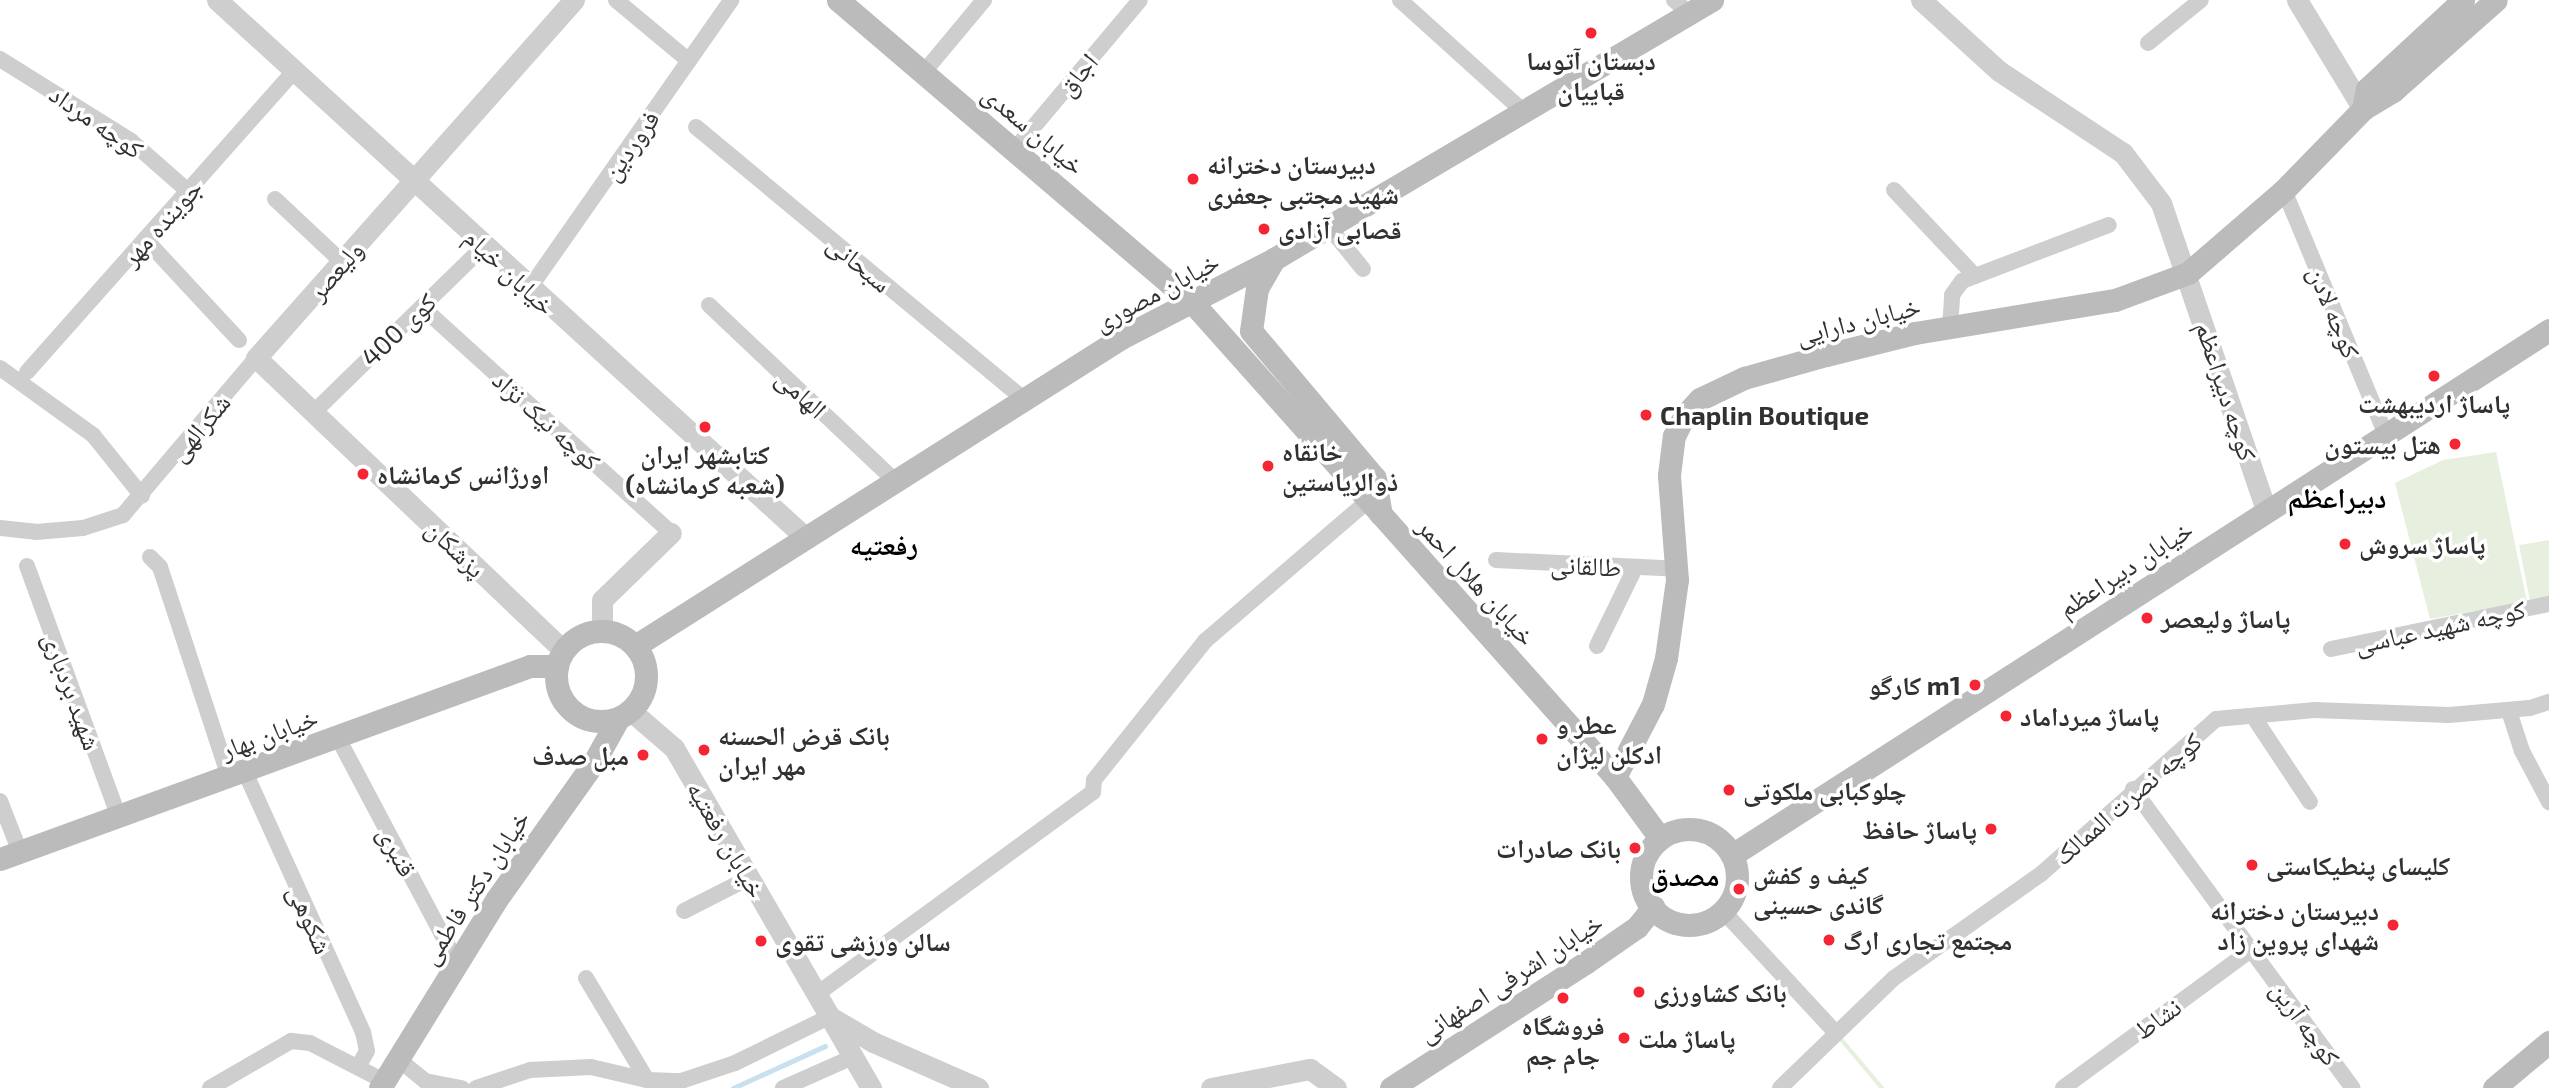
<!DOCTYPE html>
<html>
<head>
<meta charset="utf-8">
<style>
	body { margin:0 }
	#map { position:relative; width:2549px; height:1088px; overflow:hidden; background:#fff; font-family:"Exo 2","Noto Naskh Arabic",sans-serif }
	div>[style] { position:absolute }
	.green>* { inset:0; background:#e7efde; transform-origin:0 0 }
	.stream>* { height:4.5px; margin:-2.25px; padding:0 2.25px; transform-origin:2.25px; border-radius:2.25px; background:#c8e0f0 }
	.minor>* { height:16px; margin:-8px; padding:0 8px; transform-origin:8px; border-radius:8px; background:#cecece }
	.tertiary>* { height:21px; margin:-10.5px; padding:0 10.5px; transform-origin:10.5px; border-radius:10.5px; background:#cecece }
	.secondary>* { height:23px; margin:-11.5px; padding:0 11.5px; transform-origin:11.5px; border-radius:11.5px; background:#bbb }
	.secondary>.ring { margin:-11.5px; padding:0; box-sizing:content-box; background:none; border:23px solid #bbb; border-radius:50% }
	.dots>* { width:19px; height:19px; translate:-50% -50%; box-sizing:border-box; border:4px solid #fff; border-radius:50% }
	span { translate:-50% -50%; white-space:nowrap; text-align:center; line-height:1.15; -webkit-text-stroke:7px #fff; paint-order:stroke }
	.poi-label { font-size:26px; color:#313131; font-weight:700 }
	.left { translate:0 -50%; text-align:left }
	.right { translate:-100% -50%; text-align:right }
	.street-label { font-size:26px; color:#313131 }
	.neighbourhood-label { font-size:28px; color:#000; font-weight:700 }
</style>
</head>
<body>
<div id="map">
	<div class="green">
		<div style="clip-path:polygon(2496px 452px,2527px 602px,2430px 619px,2395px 483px,2443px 460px)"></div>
		<div style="clip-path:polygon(2549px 540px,2549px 598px,2530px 601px,2519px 545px)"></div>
		<div style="left:1840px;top:1035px;width:69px;height:4px;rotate:50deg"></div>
	</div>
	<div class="stream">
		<div style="left:733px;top:1088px;width:101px;rotate:-24.5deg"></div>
	</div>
	<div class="minor">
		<div style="left:616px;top:0;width:95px;rotate:39.9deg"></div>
		<div style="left:1400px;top:0;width:167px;rotate:42.1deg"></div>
		<div style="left:1674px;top:0;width:20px;rotate:41deg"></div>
		<div style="left:2148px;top:43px;width:68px;rotate:-39.1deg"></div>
		<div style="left:0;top:59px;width:155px;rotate:32deg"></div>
		<div style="left:131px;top:141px;width:76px;rotate:41.3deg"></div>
		<div style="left:924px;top:72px;width:94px;rotate:-50.2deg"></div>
		<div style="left:696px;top:127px;width:428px;rotate:39.7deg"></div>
		<div style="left:1015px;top:149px;width:194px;rotate:-50deg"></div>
		<div style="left:1894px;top:190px;width:118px;rotate:46.7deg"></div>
		<div style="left:2284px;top:190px;width:263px;rotate:67.4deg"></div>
		<div style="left:275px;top:199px;width:92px;rotate:43.2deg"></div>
		<div style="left:1329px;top:227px;width:54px;rotate:51deg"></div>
		<div style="left:145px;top:239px;width:138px;rotate:47.1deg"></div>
		<div style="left:529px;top:289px;width:353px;rotate:-55deg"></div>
		<div style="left:709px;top:305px;width:256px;rotate:43.4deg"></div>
		<div style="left:422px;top:307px;width:336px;rotate:42.2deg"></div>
		<div style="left:1950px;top:327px;width:32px;rotate:-86deg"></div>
		<div style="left:1952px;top:295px;width:17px;rotate:-54deg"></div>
		<div style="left:1962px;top:281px;width:157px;rotate:-20.9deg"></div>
		<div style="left:0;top:368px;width:115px;rotate:35.8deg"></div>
		<div style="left:93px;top:435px;width:78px;rotate:51.2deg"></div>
		<div style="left:27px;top:372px;width:402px;rotate:-48.4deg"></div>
		<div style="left:313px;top:413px;width:239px;rotate:-44.3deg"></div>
		<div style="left:0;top:528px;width:36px;rotate:6deg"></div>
		<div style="left:36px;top:532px;width:47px;rotate:-4.9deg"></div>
		<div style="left:83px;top:528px;width:42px;rotate:-18deg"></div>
		<div style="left:123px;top:515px;width:206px;rotate:-49.7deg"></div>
		<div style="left:150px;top:557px;width:14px;rotate:45deg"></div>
		<div style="left:160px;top:567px;width:221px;rotate:71.8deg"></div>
		<div style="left:1496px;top:560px;width:181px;rotate:2.8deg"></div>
		<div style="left:27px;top:566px;width:267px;rotate:69.9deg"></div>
		<div style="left:1597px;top:646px;width:87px;rotate:-64deg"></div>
		<div style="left:2331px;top:649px;width:223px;rotate:-11.7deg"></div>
		<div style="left:2509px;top:711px;width:42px;rotate:72deg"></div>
		<div style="left:2522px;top:751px;width:58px;rotate:62.1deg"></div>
		<div style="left:2253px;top:716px;width:103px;rotate:56.5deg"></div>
		<div style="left:338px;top:738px;width:255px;rotate:62.1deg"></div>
		<div style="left:245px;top:772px;width:286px;rotate:65.6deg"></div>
		<div style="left:363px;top:1032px;width:19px;rotate:78deg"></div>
		<div style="left:367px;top:1051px;width:18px;rotate:119deg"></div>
		<div style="left:2133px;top:789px;width:371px;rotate:53.7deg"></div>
		<div style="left:0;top:801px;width:55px;rotate:68.6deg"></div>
		<div style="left:684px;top:911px;width:73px;rotate:-26.9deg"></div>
		<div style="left:1723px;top:911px;width:163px;rotate:47.2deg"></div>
		<div style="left:586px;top:978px;width:119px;rotate:59.1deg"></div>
		<div style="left:647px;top:1080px;width:34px;rotate:2deg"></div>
		<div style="left:681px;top:1081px;width:57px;rotate:-18.4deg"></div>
		<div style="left:735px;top:1063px;width:107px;rotate:-26.1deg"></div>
		<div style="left:817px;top:994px;width:342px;rotate:-36.2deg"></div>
		<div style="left:1093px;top:792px;width:12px;rotate:-85deg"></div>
		<div style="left:1094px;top:780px;width:178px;rotate:-51.4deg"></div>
		<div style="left:1205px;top:641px;width:215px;rotate:-40.7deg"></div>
		<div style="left:398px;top:1059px;width:35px;rotate:39deg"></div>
		<div style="left:425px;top:1081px;width:38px;rotate:11deg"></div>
		<div style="left:210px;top:1088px;width:94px;rotate:-30.1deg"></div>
		<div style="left:291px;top:1041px;width:19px;rotate:6deg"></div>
		<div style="left:310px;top:1043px;width:83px;rotate:27.2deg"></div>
		<div style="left:476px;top:1088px;width:57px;rotate:-18.4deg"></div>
		<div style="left:530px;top:1070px;width:61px;rotate:-2.8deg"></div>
		<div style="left:591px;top:1067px;width:57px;rotate:13.1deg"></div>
		<div style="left:783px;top:1088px;width:77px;rotate:-23.9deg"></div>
		<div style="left:1780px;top:1088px;width:158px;rotate:-44deg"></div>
		<div style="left:1894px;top:978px;width:180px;rotate:-35.3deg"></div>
		<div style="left:2041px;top:874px;width:234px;rotate:-41.5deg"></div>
		<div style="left:2216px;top:719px;width:98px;rotate:-5.2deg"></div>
		<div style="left:2314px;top:710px;width:135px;rotate:2.1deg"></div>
		<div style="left:2449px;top:715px;width:81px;rotate:-4.9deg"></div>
		<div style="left:2530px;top:708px;width:20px;rotate:-18deg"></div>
		<div style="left:2063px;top:1088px;width:235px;rotate:-36.3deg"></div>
	</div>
	<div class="tertiary">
		<div style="left:217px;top:0;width:798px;rotate:42.41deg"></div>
		<div style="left:1921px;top:0;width:105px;rotate:42.3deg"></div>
		<div style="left:1999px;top:71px;width:149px;rotate:33.5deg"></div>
		<div style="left:2123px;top:153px;width:63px;rotate:52.8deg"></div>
		<div style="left:2161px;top:203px;width:324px;rotate:71.1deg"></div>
		<div style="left:2297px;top:0;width:127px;rotate:58.8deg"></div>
		<div style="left:602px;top:631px;width:31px;rotate:-90deg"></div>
		<div style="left:602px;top:600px;width:96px;rotate:-44.2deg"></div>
		<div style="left:564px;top:651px;width:425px;rotate:-136.4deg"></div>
		<div style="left:256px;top:358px;width:479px;rotate:-48.4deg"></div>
		<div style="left:631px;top:711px;width:57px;rotate:40.7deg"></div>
		<div style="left:674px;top:748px;width:393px;rotate:59.9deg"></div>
		<div style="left:832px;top:1018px;width:48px;rotate:30.3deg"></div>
		<div style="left:873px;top:1042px;width:115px;rotate:23.7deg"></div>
		<div style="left:1211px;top:1088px;width:101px;rotate:-10.9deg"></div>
		<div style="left:1310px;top:1069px;width:32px;rotate:36deg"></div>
	</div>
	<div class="secondary">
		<div style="left:838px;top:0;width:465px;rotate:40.5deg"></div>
		<div style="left:1192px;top:302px;width:636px;rotate:48.31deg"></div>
		<div style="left:1615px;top:777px;width:76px;rotate:53.6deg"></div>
		<div style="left:2363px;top:109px;width:20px;rotate:-79deg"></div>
		<div style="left:2367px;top:89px;width:131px;rotate:-42.8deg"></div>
		<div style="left:1274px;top:259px;width:34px;rotate:120deg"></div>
		<div style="left:1257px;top:288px;width:43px;rotate:97.9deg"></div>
		<div style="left:1251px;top:331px;width:192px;rotate:49.9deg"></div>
		<div style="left:1375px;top:478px;width:37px;rotate:81deg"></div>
		<div class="ring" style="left:556px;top:631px;width:67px;height:67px"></div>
		<div style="left:635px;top:646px;width:575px;rotate:-32.36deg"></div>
		<div style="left:1121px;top:338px;width:172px;rotate:-27.3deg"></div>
		<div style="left:1274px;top:259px;width:509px;rotate:-30.6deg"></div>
		<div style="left:1615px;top:777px;width:82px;rotate:-62.5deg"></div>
		<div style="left:1653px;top:704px;width:48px;rotate:-74.2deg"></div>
		<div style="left:1666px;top:658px;width:79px;rotate:-82deg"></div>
		<div style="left:1677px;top:580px;width:105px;rotate:-94.4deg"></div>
		<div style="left:1669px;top:475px;width:39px;rotate:-83deg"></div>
		<div style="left:1674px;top:436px;width:22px;rotate:-63deg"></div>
		<div style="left:1684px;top:416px;width:23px;rotate:-47deg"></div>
		<div style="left:1700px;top:399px;width:49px;rotate:-25.5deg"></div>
		<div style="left:1744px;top:378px;width:85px;rotate:-15.7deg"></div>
		<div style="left:1826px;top:355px;width:92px;rotate:-13.9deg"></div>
		<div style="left:1915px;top:333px;width:203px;rotate:-9.4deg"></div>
		<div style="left:2115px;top:300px;width:78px;rotate:-20.3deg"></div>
		<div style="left:2188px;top:273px;width:127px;rotate:-40.8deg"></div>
		<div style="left:2284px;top:190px;width:113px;rotate:-45.7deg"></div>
		<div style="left:2363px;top:109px;width:35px;rotate:-31deg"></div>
		<div style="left:2393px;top:91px;width:137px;rotate:-41.5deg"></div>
		<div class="ring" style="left:1641px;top:829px;width:73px;height:73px"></div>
		<div style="left:1732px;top:855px;width:971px;rotate:-32.72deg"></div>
		<div style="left:0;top:859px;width:564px;rotate:-20.01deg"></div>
		<div style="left:530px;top:666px;width:27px"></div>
		<div style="left:380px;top:1088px;width:221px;rotate:-58.3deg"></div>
		<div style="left:496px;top:900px;width:169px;rotate:-54.6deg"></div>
		<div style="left:594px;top:762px;width:49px;rotate:-60.8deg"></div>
		<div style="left:1391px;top:1088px;width:231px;rotate:-32.8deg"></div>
		<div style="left:1585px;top:963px;width:63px;rotate:-34.7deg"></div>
		<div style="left:1637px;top:927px;width:26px;rotate:-51deg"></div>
		<div style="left:2494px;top:1088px;width:72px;rotate:-39.9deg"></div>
	</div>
	<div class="dots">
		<div style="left:1591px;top:33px;background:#f52533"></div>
		<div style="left:1193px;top:179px;background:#f52533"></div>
		<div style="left:1264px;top:229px;background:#f52533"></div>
		<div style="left:2434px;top:376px;background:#f52533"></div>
		<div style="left:1646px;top:415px;background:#f52533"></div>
		<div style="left:705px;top:427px;background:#f52533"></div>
		<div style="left:2455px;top:444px;background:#f52533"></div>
		<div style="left:1268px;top:466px;background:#f52533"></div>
		<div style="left:363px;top:474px;background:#f52533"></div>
		<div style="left:2345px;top:544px;background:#f52533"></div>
		<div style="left:2147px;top:618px;background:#f52533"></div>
		<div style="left:1975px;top:685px;background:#f52533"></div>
		<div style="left:2006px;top:716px;background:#f52533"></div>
		<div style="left:1542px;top:739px;background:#f52533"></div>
		<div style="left:704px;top:750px;background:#f52533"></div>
		<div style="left:643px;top:755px;background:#f52533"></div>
		<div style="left:1729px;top:790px;background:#f52533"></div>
		<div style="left:1991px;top:829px;background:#f52533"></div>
		<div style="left:1635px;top:848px;background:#f52533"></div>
		<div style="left:2252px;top:865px;background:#f52533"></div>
		<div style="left:1739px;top:889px;background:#f52533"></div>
		<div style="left:2393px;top:925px;background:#f52533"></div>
		<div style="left:1829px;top:940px;background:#f52533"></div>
		<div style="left:761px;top:941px;background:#f52533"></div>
		<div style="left:1639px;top:992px;background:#f52533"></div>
		<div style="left:1563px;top:998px;background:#f52533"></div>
		<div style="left:1624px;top:1038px;background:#f52533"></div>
	</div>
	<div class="poi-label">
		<span style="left:1591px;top:75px">دبستان آتوسا<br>قباییان</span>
		<span class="left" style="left:1207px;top:179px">دبیرستان دخترانه<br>شهید مجتبی جعفری</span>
		<span class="left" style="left:1278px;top:229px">قصابی آزادی</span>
		<span style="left:2434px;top:403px">پاساژ اردیبهشت</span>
		<span class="left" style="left:1660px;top:415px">Chaplin Boutique</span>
		<span class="right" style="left:2441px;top:444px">هتل بیستون</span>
		<span class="left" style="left:1282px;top:466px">خانقاه<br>ذوالریاستین</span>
		<span style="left:705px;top:469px">کتابشهر ایران<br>(شعبه کرمانشاه)</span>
		<span class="left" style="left:377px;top:474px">اورژانس کرمانشاه</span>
		<span class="left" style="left:2359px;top:544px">پاساژ سروش</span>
		<span class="left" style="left:2161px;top:618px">پاساژ ولیعصر</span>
		<span class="right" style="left:1961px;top:685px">کارگو m1</span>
		<span class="left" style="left:2020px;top:716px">پاساژ میرداماد</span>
		<span class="left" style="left:1556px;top:739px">عطر و<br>ادکلن لیژان</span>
		<span class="left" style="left:718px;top:750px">بانک قرض الحسنه<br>مهر ایران</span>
		<span class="right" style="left:629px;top:755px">مبل صدف</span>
		<span class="left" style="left:1743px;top:790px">چلوکبابی ملکوتی</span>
		<span class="right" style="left:1977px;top:829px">پاساژ حافظ</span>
		<span class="right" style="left:1621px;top:848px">بانک صادرات</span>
		<span class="left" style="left:2266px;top:865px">کلیسای پنطیکاستی</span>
		<span class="left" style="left:1753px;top:889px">کیف و کفش<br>گاندی حسینی</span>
		<span class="right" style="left:2379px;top:925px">دبیرستان دخترانه<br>شهدای پروین زاد</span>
		<span class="left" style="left:1843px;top:940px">مجتمع تجاری ارگ</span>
		<span class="left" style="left:775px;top:941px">سالن ورزشی تقوی</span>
		<span class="left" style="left:1653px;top:992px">بانک کشاورزی</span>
		<span style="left:1563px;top:1040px">فروشگاه<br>جام جم</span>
		<span class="left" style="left:1638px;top:1038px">پاساژ ملت</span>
	</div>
	<div class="street-label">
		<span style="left:1077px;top:74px;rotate:-50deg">اجاق</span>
		<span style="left:97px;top:121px;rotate:35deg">کوچه مرداد</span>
		<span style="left:1034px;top:129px;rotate:40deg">خیابان سعدی</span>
		<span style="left:630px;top:145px;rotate:-55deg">فروردین</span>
		<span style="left:161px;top:222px;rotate:-48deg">جوینده مهر</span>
		<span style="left:860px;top:263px;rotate:40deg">سبحانی</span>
		<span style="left:335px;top:270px;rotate:-49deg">ولیعصر</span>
		<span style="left:510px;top:271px;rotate:43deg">خیابان خیام</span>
		<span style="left:1156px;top:291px;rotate:-28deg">خیابان مصوری</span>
		<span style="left:2335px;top:312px;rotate:68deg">کوچه لادن</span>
		<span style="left:1858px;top:320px;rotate:-14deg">خیابان دارایی</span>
		<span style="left:398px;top:329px;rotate:-44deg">کوی 400</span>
		<span style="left:2227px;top:391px;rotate:72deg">کوچه دبیراعظم</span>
		<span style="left:802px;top:393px;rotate:43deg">الهامی</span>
		<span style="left:547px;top:420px;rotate:42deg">کوچه نیک نژاد</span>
		<span style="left:199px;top:427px;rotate:-50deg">شکرالهی</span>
		<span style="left:456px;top:548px;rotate:44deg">پزشکان</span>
		<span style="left:1586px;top:565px;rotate:3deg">طالقانی</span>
		<span style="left:2125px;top:568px;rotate:-33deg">خیابان دبیراعظم</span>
		<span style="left:1477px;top:581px;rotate:48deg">خیابان هلال احمر</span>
		<span style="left:2440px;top:626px;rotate:-12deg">کوچه شهید عباسی</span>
		<span style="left:73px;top:691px;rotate:70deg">شهید بردباری</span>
		<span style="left:269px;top:733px;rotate:-20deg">خیابان بهار</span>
		<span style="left:2127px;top:798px;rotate:-41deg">کوچه نصرت الممالک</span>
		<span style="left:727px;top:839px;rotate:60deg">خیابان رفعتیه</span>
		<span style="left:398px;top:851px;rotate:62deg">قنبری</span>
		<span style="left:474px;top:887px;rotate:-57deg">خیابان دکتر فاطمی</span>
		<span style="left:311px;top:919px;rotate:66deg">شکوهی</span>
		<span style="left:1510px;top:977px;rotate:-33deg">خیابان اشرفی اصفهانی</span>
		<span style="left:2157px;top:1018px;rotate:-36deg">نشاط</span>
		<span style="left:2306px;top:1023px;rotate:54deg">کوچه آرین</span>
	</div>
	<div class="neighbourhood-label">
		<span style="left:2337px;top:497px">دبیراعظم</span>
		<span style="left:884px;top:544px">رفعتیه</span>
		<span style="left:1685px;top:875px">مصدق</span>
	</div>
</div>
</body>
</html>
